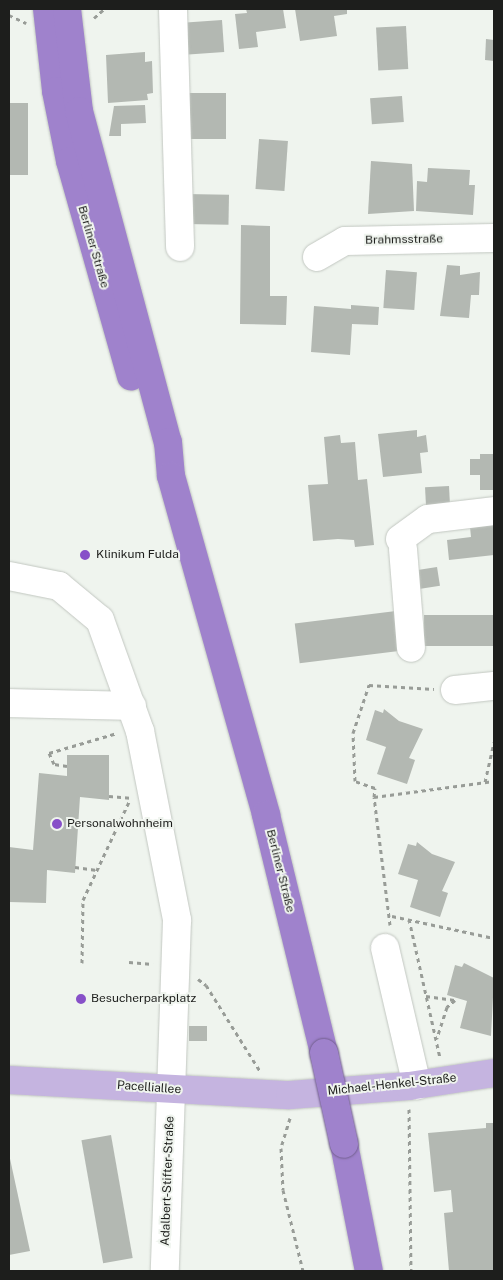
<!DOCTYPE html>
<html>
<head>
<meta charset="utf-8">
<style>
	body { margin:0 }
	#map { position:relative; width:503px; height:1280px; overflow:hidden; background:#eff4ee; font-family:"Public Sans",sans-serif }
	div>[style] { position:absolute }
	.building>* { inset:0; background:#b3b8b2; transform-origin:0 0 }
	.path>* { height:3px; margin-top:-1.5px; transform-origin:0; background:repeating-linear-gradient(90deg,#989c97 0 4px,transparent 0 8px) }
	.roads { filter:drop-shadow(0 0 1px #c2c7c1) drop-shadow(0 0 1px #c2c7c1) }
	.minor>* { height:28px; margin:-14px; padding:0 14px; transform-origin:14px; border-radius:14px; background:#fff }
	.major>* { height:28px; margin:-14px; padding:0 14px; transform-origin:14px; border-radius:14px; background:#c5b4e0 }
	.highway>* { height:28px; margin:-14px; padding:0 14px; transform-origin:14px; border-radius:14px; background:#9f82cc }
	.bridges { filter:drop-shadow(0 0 1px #725f8e) drop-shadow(0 0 1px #725f8e) }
	.highway-bridge>* { height:28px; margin:-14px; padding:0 14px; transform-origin:14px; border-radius:14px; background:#9f82cc }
	.dots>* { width:14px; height:14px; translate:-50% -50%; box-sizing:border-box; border:2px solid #eff4ee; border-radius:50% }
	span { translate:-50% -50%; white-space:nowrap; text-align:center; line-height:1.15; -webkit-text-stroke:4px #eff4ee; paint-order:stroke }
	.street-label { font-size:12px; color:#1d1e1c }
	.poi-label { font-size:12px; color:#1d1e1c }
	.left { translate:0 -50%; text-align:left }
	.frame { position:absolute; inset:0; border:10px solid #1d1e1c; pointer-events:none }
</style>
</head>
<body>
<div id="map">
	<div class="building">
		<div style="clip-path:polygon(246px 9px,283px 9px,286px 28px,256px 32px,258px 47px,239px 49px,235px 14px,247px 13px)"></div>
		<div style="clip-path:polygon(295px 9px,347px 9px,347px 14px,334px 16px,337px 36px,300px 41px)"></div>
		<div style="left:222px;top:20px;width:32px;height:43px;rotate:86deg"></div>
		<div style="left:406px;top:26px;width:43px;height:30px;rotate:87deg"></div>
		<div style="clip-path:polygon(486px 39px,494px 40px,494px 61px,485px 60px)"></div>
		<div style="clip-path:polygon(145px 52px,145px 62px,152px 61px,153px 93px,147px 94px,148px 100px,108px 103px,106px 55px)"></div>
		<div style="left:187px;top:93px;width:39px;height:46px"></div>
		<div style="left:402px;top:96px;width:26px;height:32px;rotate:86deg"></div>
		<div style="left:9px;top:103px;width:19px;height:72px"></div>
		<div style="clip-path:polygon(145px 105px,146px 123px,121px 124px,121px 136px,109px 136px,114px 106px)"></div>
		<div style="left:259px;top:139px;width:29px;height:50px;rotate:4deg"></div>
		<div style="clip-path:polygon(371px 161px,412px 164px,414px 211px,368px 214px)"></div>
		<div style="clip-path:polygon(428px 168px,470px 170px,469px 185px,475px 185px,473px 215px,416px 211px,417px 181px,427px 182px)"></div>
		<div style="left:185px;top:194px;width:44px;height:30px;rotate:1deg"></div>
		<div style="clip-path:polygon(241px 225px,270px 226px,270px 296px,287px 296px,286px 325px,240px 324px)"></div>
		<div style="clip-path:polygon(447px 265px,460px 266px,460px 275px,480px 272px,479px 295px,471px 295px,469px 318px,440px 316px)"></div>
		<div style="left:386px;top:270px;width:31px;height:38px;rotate:4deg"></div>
		<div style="clip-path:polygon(351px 305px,379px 307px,378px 325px,352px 324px,350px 355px,311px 352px,314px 306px,351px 309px)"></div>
		<div style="clip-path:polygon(417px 430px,417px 437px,426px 435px,428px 452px,420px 453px,422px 473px,383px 477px,378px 434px)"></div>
		<div style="clip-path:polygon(340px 435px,341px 443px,355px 442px,358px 480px,367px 479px,374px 545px,355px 547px,354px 540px,338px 539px,313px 541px,308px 485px,328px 484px,324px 437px)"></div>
		<div style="clip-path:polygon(480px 454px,494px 454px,494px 490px,480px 490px,480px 475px,470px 475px,470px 459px,480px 459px)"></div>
		<div style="left:449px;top:486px;width:18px;height:24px;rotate:87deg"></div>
		<div style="clip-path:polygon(494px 524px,494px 555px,449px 560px,447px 540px,471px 537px,470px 527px)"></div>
		<div style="left:437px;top:567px;width:19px;height:26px;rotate:81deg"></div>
		<div style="left:396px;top:611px;width:40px;height:102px;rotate:83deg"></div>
		<div style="left:494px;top:615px;width:31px;height:70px;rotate:90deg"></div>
		<div style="clip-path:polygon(384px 709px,399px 721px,423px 729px,409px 758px,415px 760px,407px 784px,377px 774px,386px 747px,366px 740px,375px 710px,383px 713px)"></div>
		<div style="clip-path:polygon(67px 755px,109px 755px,109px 800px,80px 797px,75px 873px,47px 870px,46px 903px,9px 902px,9px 847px,33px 850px,39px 773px,67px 776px)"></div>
		<div style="clip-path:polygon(417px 842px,432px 854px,455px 862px,442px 891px,448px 893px,440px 917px,410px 907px,418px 880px,398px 874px,408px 844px,416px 846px)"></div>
		<div style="clip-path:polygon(464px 963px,494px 978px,491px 1036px,460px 1028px,467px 1001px,447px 995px,455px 965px,462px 967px)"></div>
		<div style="left:189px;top:1026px;width:18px;height:15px"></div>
		<div style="clip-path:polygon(486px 1123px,494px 1123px,494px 1271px,449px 1271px,444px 1213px,453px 1212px,451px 1190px,434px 1192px,428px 1133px,486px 1128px)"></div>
		<div style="left:111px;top:1135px;width:125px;height:30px;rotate:80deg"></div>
		<div style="clip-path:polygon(9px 1154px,30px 1251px,9px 1255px)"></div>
	</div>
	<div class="path">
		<div style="left:9px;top:15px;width:19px;rotate:25deg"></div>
		<div style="left:94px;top:18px;width:13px;rotate:-42deg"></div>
		<div style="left:67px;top:766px;width:13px;rotate:-171deg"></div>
		<div style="left:54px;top:764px;width:12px;rotate:-114deg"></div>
		<div style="left:49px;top:753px;width:71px;rotate:-16.4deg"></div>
		<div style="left:485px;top:782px;width:41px;rotate:-77.3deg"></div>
		<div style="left:109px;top:796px;width:21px;rotate:5deg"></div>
		<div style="left:374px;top:797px;width:9px;rotate:-84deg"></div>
		<div style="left:375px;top:788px;width:21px;rotate:-161deg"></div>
		<div style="left:355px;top:781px;width:48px;rotate:-92.4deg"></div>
		<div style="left:353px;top:733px;width:51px;rotate:-71.6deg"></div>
		<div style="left:369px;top:685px;width:65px;rotate:3.5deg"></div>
		<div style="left:75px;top:867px;width:22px;rotate:8deg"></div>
		<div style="left:392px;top:916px;width:104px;rotate:12.2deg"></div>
		<div style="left:409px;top:919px;width:142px;rotate:77.4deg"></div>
		<div style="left:390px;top:925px;width:129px;rotate:-97.1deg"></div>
		<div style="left:374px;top:797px;width:121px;rotate:-7.6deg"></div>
		<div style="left:129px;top:962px;width:24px;rotate:5deg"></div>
		<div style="left:82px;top:963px;width:63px;rotate:-89.1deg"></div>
		<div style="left:83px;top:900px;width:108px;rotate:-64.9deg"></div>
		<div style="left:198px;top:979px;width:10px;rotate:37deg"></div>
		<div style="left:206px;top:985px;width:102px;rotate:57.9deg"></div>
		<div style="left:426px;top:996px;width:29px;rotate:8deg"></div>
		<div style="left:455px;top:1000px;width:11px;rotate:139deg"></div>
		<div style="left:447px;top:1007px;width:33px;rotate:108deg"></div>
		<div style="left:409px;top:1109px;width:162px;rotate:89.3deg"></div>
		<div style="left:290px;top:1118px;width:31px;rotate:107deg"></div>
		<div style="left:281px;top:1148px;width:42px;rotate:87.3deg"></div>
		<div style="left:283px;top:1190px;width:83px;rotate:76.1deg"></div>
	</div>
	<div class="roads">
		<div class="minor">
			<div style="left:173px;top:9px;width:238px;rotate:88.3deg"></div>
			<div style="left:317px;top:257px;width:32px;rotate:-30deg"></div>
			<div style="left:345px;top:241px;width:149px;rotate:-1.2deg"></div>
			<div style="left:400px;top:539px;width:34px;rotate:-36deg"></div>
			<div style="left:428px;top:519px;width:66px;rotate:-6.9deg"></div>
			<div style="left:403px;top:549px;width:99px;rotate:85.4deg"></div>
			<div style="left:9px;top:576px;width:51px;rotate:11.3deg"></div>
			<div style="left:59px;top:586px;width:53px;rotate:39.7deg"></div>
			<div style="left:100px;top:620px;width:118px;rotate:70.2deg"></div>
			<div style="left:140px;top:731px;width:193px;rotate:78.9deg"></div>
			<div style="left:177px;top:920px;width:351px;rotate:92deg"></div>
			<div style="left:455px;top:690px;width:39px;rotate:-6deg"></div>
			<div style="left:9px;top:703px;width:123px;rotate:1.4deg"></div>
			<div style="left:385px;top:948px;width:141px;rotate:76.9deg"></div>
		</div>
		<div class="major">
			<div style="left:9px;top:1080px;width:281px;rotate:3.1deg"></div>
			<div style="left:290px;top:1095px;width:119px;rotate:-4.3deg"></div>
			<div style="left:409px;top:1086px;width:86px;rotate:-8.7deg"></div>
		</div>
		<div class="highway">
			<div style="left:47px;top:9px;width:82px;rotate:83.7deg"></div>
			<div style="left:56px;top:91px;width:71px;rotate:78.7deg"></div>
			<div style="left:70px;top:161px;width:224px;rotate:74.2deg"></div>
			<div style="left:67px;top:9px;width:103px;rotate:83.3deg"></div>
			<div style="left:79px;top:111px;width:343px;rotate:75deg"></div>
			<div style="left:168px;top:442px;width:34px;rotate:85deg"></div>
			<div style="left:171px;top:476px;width:352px;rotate:74.3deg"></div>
			<div style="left:266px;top:815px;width:245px;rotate:76.3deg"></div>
			<div style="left:344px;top:1144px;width:129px;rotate:78.9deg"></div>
		</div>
	</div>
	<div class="bridges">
		<div class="highway-bridge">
			<div style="left:324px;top:1053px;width:93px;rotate:77.6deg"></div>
		</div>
	</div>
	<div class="dots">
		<div style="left:85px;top:555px;background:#8750c8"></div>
		<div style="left:57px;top:824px;background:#8750c8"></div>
		<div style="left:81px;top:999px;background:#8750c8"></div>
	</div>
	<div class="street-label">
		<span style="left:404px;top:240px;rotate:-1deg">Brahmsstraße</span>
		<span style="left:93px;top:247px;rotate:74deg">Berliner Straße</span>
		<span style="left:280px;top:871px;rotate:76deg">Berliner Straße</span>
		<span style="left:392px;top:1085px;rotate:-6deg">Michael-Henkel-Straße</span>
		<span style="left:149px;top:1088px;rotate:4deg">Pacelliallee</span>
		<span style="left:168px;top:1181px;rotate:-88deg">Adalbert-Stifter-Straße</span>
	</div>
	<div class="poi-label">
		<span class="left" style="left:96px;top:555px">Klinikum Fulda</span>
		<span class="left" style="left:67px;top:824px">Personalwohnheim</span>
		<span class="left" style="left:91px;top:999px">Besucherparkplatz</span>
	</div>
	<div class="frame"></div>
</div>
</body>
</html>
